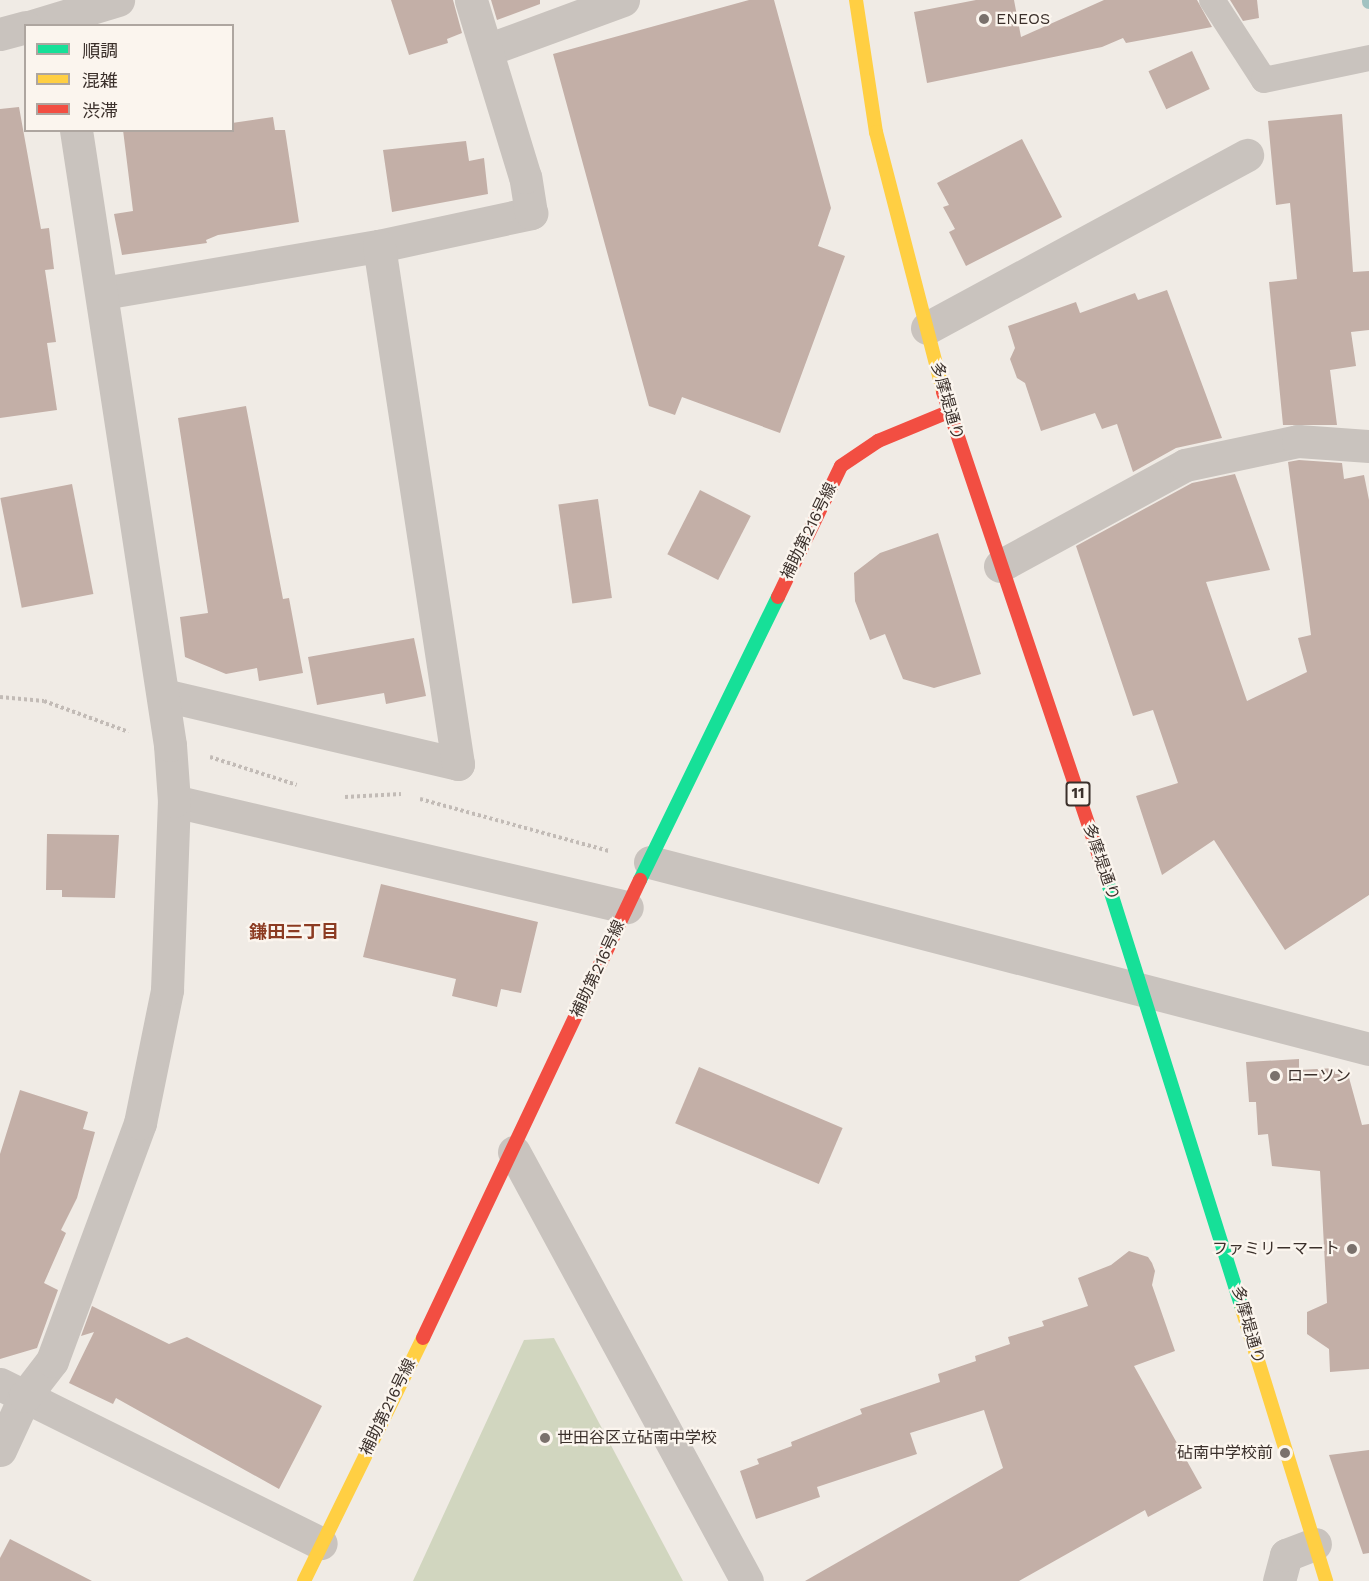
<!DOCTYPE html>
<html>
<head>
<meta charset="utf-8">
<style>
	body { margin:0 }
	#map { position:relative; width:1369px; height:1581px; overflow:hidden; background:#f0ebe5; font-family:"Work Sans","Noto Sans JP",sans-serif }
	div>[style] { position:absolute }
	.green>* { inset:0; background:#d1d6bf }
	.stream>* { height:14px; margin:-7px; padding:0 7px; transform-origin:7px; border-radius:7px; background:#a1c2c1 }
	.building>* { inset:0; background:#c3afa7; transform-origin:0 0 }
	.path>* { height:4px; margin-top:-2px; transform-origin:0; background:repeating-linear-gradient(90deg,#c2bbb6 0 3px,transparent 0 6px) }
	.lane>* { height:26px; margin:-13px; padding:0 13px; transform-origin:13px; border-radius:13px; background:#c9c3be }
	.street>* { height:33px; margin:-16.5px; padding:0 16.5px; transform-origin:16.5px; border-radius:16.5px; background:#c9c3be }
	.fast>* { height:14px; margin:-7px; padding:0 7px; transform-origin:7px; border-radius:7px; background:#16e098 }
	.slow>* { height:14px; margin:-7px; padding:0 7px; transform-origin:7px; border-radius:7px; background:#ffcf43 }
	.jam>* { height:14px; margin:-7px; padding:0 7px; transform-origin:7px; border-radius:7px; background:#f24e42 }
	.dots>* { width:16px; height:16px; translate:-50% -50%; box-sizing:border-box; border:3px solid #fbf5ee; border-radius:50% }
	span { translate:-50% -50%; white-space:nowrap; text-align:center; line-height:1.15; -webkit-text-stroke:4.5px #fbf5ee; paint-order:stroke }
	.shield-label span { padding:2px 4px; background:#fbf5ee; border:2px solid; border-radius:4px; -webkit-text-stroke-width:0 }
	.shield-label { font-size:15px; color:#3b302b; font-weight:700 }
	.poi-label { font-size:16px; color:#3b302b }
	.left { translate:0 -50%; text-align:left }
	.right { translate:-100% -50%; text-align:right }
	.street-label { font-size:16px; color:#3b302b }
	.neighbourhood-label { font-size:18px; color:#8c3b22; font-weight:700 }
	.legend { position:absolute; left:24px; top:24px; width:210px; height:108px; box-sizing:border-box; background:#fbf5ee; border:2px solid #aea6a0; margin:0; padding:8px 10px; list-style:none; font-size:18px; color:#3b302b }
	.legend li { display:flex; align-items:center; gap:12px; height:30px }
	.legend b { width:30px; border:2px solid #aea6a0 }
</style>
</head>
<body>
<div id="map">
	<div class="green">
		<div style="clip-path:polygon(554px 1338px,683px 1581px,413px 1581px,524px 1340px)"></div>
	</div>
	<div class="stream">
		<div style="left:1369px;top:0;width:2px;rotate:90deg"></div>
	</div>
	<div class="building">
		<div style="clip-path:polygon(391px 0,453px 0,462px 33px,447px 39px,448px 43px,409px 55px)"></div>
		<div style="clip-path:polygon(491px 0,540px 0,540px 4px,497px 20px)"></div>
		<div style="clip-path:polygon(749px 0,774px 0,831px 208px,818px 246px,845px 256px,780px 433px,682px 397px,675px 415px,649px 406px,553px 54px)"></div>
		<div style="clip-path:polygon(976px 0,1014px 0,1021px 37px,1104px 0,1197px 0,1212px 27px,1126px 43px,1123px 38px,1102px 47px,927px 83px,914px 12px)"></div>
		<div style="clip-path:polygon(1230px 0,1257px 0,1259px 18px,1243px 21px)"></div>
		<div style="left:1192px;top:51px;width:42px;height:48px;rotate:65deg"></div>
		<div style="clip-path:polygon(19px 107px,41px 229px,49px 228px,54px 269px,45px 270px,56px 342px,47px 343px,57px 410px,0 418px,0 109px)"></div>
		<div style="clip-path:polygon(1342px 114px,1353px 272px,1369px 271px,1369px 330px,1351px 332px,1356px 366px,1330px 370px,1337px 425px,1283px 425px,1269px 282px,1297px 279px,1290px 203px,1276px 205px,1268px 121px)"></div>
		<div style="clip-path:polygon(273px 117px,275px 130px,285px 130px,299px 222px,218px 235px,206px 240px,207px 243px,122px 255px,114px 214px,133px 211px,123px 130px,232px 130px,232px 123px)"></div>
		<div style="clip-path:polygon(1022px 139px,1062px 217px,966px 266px,949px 232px,955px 229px,943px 207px,949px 205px,937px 183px)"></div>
		<div style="clip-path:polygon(466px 141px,469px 161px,484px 158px,488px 194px,392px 212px,383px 150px)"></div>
		<div style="clip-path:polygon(1167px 290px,1222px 438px,1176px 448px,1133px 472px,1117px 424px,1102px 429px,1095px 413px,1041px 431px,1025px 383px,1017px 378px,1010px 359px,1015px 348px,1008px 326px,1076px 302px,1080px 313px,1135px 293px,1138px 300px)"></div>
		<div style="clip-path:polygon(246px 406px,283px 599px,289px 598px,303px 673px,259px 681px,257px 668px,226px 674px,185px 657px,180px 617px,208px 613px,178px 418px)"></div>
		<div style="clip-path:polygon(1299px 460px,1342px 463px,1344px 479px,1364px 475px,1369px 500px,1369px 895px,1285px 950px,1214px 840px,1162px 875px,1136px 796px,1178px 783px,1153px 710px,1133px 716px,1076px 546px,1192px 483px,1235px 474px,1270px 570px,1206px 582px,1247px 701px,1307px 672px,1298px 638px,1311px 635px,1288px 462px)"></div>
		<div style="left:72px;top:484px;width:112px;height:73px;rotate:79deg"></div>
		<div style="left:700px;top:490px;width:57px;height:72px;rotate:27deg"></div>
		<div style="left:598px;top:499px;width:100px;height:40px;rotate:82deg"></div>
		<div style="clip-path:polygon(938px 533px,981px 674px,934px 688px,903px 679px,885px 634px,870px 640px,855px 601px,854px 573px,880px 553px)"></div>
		<div style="clip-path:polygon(414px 638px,426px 696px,386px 704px,384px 693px,317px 705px,308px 657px)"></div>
		<div style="clip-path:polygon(47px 834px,119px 835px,115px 898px,62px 897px,62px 890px,46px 890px)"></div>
		<div style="clip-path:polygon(381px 884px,538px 922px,521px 993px,501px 989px,497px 1007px,452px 996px,456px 979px,363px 957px)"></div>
		<div style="clip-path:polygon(1299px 1059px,1299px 1070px,1335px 1068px,1335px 1074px,1348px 1074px,1362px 1125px,1369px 1124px,1369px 1369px,1330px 1372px,1329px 1349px,1307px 1334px,1307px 1312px,1327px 1303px,1320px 1171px,1272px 1166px,1268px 1134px,1258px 1135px,1256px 1102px,1249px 1102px,1246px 1062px)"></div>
		<div style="left:699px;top:1067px;width:156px;height:61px;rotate:23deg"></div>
		<div style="clip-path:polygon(20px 1090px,88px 1112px,83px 1129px,95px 1132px,77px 1198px,61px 1230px,66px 1233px,44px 1283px,58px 1290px,37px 1348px,0 1359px,0 1154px)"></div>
		<div style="clip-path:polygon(1129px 1251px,1148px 1257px,1152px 1263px,1155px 1271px,1152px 1285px,1175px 1351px,1134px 1366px,1202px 1488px,1148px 1517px,1145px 1510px,1019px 1581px,805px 1581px,1003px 1468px,984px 1410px,910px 1433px,917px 1454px,817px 1487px,820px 1497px,756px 1519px,740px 1471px,759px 1464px,757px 1459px,792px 1446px,791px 1442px,862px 1414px,860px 1409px,940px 1382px,938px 1374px,976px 1361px,975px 1356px,1010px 1344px,1008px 1337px,1044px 1326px,1042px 1321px,1088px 1306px,1078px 1278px,1111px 1265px)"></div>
		<div style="clip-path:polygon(92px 1306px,169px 1344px,187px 1337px,322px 1406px,279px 1489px,116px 1398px,113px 1404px,69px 1383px,94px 1332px,81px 1336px)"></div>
		<div style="clip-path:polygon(1369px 1450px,1369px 1553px,1363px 1554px,1329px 1455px)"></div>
		<div style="clip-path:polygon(10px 1539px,92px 1581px,0 1581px,0 1558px)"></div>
	</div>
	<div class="path">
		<div style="left:0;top:697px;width:44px;rotate:5.2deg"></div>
		<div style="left:44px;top:701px;width:90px;rotate:20deg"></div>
		<div style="left:210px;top:757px;width:91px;rotate:17.8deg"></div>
		<div style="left:345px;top:797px;width:56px;rotate:-3.1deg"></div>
		<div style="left:420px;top:799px;width:196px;rotate:15.4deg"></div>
	</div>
	<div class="lane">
		<div style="left:1212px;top:0;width:95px;rotate:57deg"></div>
		<div style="left:1264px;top:80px;width:107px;rotate:-11.8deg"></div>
	</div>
	<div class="street">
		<div style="left:32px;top:26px;width:90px;rotate:-16.8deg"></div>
		<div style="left:0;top:34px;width:27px;rotate:-15deg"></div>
		<div style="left:487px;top:50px;width:145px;rotate:-20.2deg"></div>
		<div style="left:103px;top:293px;width:280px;rotate:-9.7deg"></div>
		<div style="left:379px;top:246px;width:156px;rotate:-12.2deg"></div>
		<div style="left:531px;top:213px;width:36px;rotate:-99deg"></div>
		<div style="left:525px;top:177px;width:185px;rotate:-107deg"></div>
		<div style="left:927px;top:328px;width:364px;rotate:-28.4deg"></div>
		<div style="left:1000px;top:566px;width:211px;rotate:-28.6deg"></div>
		<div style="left:1185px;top:465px;width:116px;rotate:-12deg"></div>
		<div style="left:1298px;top:441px;width:71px;rotate:4deg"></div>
		<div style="left:164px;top:695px;width:302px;rotate:13.2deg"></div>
		<div style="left:458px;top:764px;width:524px;rotate:-98.67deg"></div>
		<div style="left:174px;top:801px;width:465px;rotate:13.2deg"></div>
		<div style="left:650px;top:862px;width:743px;rotate:14.58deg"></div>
		<div style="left:514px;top:1152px;width:488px;rotate:61.5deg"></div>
		<div style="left:0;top:1384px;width:358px;rotate:26.4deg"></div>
		<div style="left:0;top:1450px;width:60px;rotate:-65.2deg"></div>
		<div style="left:25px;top:1396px;width:44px;rotate:-52.4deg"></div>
		<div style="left:52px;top:1361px;width:254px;rotate:-69.7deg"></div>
		<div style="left:140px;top:1123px;width:136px;rotate:-78.5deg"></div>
		<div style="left:167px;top:990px;width:189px;rotate:-87.9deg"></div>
		<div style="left:174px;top:801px;width:56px;rotate:-94.1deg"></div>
		<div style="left:170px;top:745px;width:622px;rotate:-98.69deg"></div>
		<div style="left:1279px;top:1581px;width:27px;rotate:-75deg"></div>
		<div style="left:1286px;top:1555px;width:31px;rotate:-21deg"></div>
	</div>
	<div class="fast">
		<div style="left:1106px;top:877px;width:453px;rotate:72.5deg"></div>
		<div style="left:640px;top:880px;width:315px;rotate:-64deg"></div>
	</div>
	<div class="slow">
		<div style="left:856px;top:0;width:134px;rotate:81.4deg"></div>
		<div style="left:876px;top:132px;width:268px;rotate:75.5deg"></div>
		<div style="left:1242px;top:1309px;width:285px;rotate:72.8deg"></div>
		<div style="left:304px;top:1581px;width:271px;rotate:-63.9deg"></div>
	</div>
	<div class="jam">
		<div style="left:943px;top:392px;width:512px;rotate:71.42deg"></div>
		<div style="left:778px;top:597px;width:145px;rotate:-64.3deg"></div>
		<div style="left:841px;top:466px;width:45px;rotate:-34deg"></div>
		<div style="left:878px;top:441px;width:76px;rotate:-22.5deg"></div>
		<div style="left:423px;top:1338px;width:507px;rotate:-64.65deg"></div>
	</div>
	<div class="dots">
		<div style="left:984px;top:19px;background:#7a716c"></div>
		<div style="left:1275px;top:1076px;background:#7a716c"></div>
		<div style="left:1352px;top:1249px;background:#7a716c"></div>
		<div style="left:545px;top:1438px;background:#7a716c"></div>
		<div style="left:1285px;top:1453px;background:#7a716c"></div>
	</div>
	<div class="shield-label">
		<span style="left:1078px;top:794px">11</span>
	</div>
	<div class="poi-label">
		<span class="left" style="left:996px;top:19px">ENEOS</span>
		<span class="left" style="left:1287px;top:1076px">ローソン</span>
		<span class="right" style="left:1340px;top:1249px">ファミリーマート</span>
		<span class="left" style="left:557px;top:1438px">世田谷区立砧南中学校</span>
		<span class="right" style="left:1273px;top:1453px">砧南中学校前</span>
	</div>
	<div class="street-label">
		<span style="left:947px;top:401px;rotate:74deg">多摩堤通り</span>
		<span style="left:809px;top:531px;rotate:-64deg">補助第216号線</span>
		<span style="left:1101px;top:862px;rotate:71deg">多摩堤通り</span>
		<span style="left:598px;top:969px;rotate:-65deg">補助第216号線</span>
		<span style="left:1248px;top:1325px;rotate:74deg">多摩堤通り</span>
		<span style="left:388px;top:1407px;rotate:-64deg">補助第216号線</span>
	</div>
	<div class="neighbourhood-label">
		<span style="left:294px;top:932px">鎌田三丁目</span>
	</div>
	<ul class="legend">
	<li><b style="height:8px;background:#16e098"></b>順調</li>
	<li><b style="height:8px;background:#ffcf43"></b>混雑</li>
	<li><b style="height:8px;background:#f24e42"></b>渋滞</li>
	</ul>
</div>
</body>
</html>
